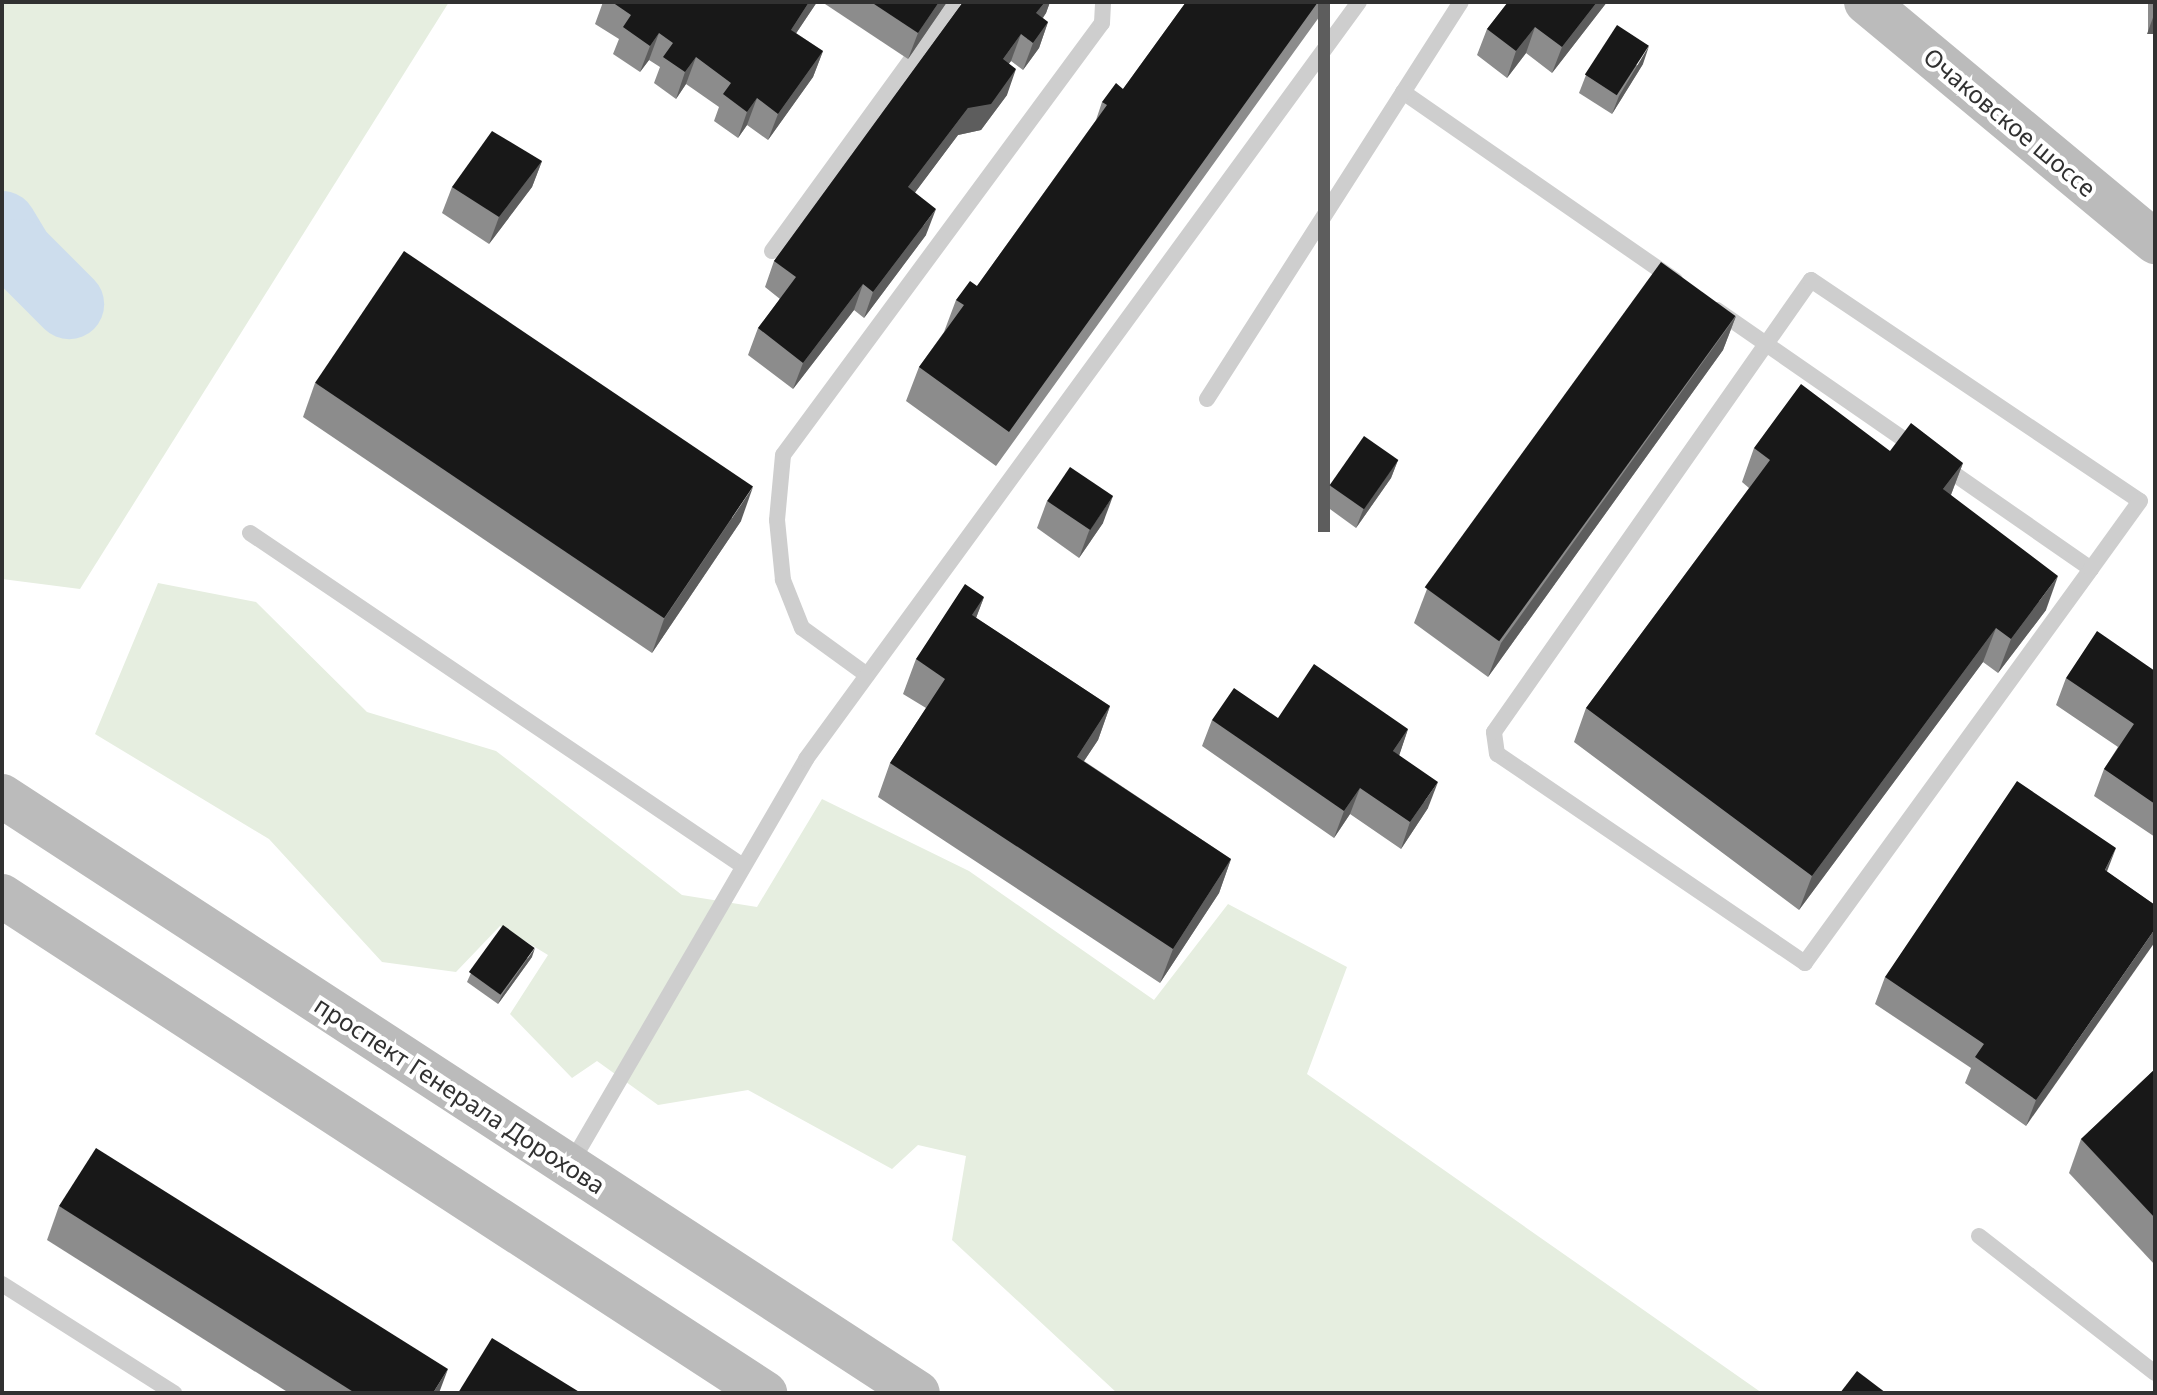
<!DOCTYPE html>
<html>
<head>
<meta charset="utf-8">
<style>
	body { margin:0 }
	#map { position:relative; width:2157px; height:1395px; overflow:hidden; background:#fff; font-family:"Noto Sans",sans-serif }
	div>[style] { position:absolute }
	.green>* { inset:0; background:#e6eee0 }
	.river>* { height:70px; margin:-35px; padding:0 35px; transform-origin:35px; border-radius:35px; background:#cddded }
	.lane>* { height:16px; margin:-8px; padding:0 8px; transform-origin:8px; border-radius:8px; background:#cecece }
	.secondary>* { height:44px; margin:-22px; padding:0 22px; transform-origin:22px; border-radius:22px; background:#bbb }
	.wall>* { inset:0; background:#8c8c8c; transform-origin:0 0 }
	.shaded-wall>* { inset:0; background:#5d5d5d; transform-origin:0 0 }
	.building>* { inset:0; background:#181818; transform-origin:0 0 }
	span { translate:-50% -50%; white-space:nowrap; text-align:center; line-height:1.15; -webkit-text-stroke:8px #fff; paint-order:stroke }
	.street-label { font-size:24px; color:#313131 }
	.frame { position:absolute; inset:0; border:4px solid #313131; pointer-events:none }
</style>
</head>
<body>
<div id="map">
	<div class="green">
		<div style="clip-path:polygon(2px 2px,449px 2px,80px 589px,2px 579px)"></div>
		<div style="clip-path:polygon(158px 583px,256px 602px,367px 712px,496px 751px,682px 895px,757px 907px,822px 799px,969px 871px,1154px 1000px,1228px 904px,1347px 967px,1307px 1074px,1762px 1393px,1117px 1393px,952px 1240px,966px 1156px,918px 1145px,892px 1169px,748px 1090px,658px 1105px,597px 1061px,572px 1078px,510px 1014px,548px 955px,500px 926px,456px 972px,382px 962px,269px 839px,95px 734px)"></div>
	</div>
	<div class="river">
		<div style="left:2px;top:226px;width:33px;rotate:59deg"></div>
		<div style="left:19px;top:254px;width:71px;rotate:45deg"></div>
	</div>
	<div class="lane">
		<div style="left:1403px;top:92px;width:331px;rotate:34.7deg"></div>
		<div style="left:772px;top:251px;width:308px;rotate:-54deg"></div>
		<div style="left:1717px;top:310px;width:244px;rotate:34.7deg"></div>
		<div style="left:1207px;top:399px;width:471px;rotate:-57.4deg"></div>
		<div style="left:1940px;top:464px;width:184px;rotate:34.8deg"></div>
		<div style="left:2091px;top:569px;width:487px;rotate:126deg"></div>
		<div style="left:1805px;top:963px;width:372px;rotate:-145.8deg"></div>
		<div style="left:1497px;top:754px;width:22px;rotate:-98deg"></div>
		<div style="left:1494px;top:732px;width:552px;rotate:-54.96deg"></div>
		<div style="left:1811px;top:280px;width:396px;rotate:33.9deg"></div>
		<div style="left:2140px;top:501px;width:84px;rotate:125.8deg"></div>
		<div style="left:250px;top:533px;width:595px;rotate:34.04deg"></div>
		<div style="left:867px;top:675px;width:80px;rotate:-144.1deg"></div>
		<div style="left:802px;top:628px;width:52px;rotate:-111.6deg"></div>
		<div style="left:783px;top:580px;width:60px;rotate:-95.7deg"></div>
		<div style="left:777px;top:520px;width:65px;rotate:-84.7deg"></div>
		<div style="left:783px;top:455px;width:537px;rotate:-53.56deg"></div>
		<div style="left:1102px;top:23px;width:21px;rotate:-87deg"></div>
		<div style="left:570px;top:1165px;width:470px;rotate:-59.8deg"></div>
		<div style="left:806px;top:759px;width:937px;rotate:-53.85deg"></div>
		<div style="left:1979px;top:1236px;width:223px;rotate:37.9deg"></div>
		<div style="left:2px;top:1284px;width:204px;rotate:32.4deg"></div>
	</div>
	<div class="secondary">
		<div style="left:1866px;top:2px;width:376px;rotate:39.7deg"></div>
		<div style="left:2px;top:796px;width:1093px;rotate:33.09deg"></div>
		<div style="left:2px;top:896px;width:911px;rotate:33.08deg"></div>
	</div>
	<div class="wall">
		<div style="clip-path:polygon(603px 2px,817px 2px,796px 33px,823px 51px,813px 77px,768px 140px,747px 125px,738px 138px,714px 121px,719px 107px,686px 84px,676px 99px,654px 83px,660px 67px,649px 60px,640px 72px,613px 54px,619px 39px,595px 24px)"></div>
		<div style="clip-path:polygon(822px 2px,947px 2px,908px 59px)"></div>
		<div style="clip-path:polygon(963px 2px,1050px 2px,1046px 13px,1043px 18px,1048px 22px,1039px 48px,1023px 70px,1011px 61px,1009px 63px,1007px 95px,981px 130px,958px 135px,915px 192px,926px 235px,864px 318px,854px 310px,793px 389px,748px 355px,758px 328px,780px 299px,765px 287px,774px 261px)"></div>
		<div style="clip-path:polygon(1186px 2px,1330px 2px,996px 466px,906px 401px,919px 367px,944px 332px,956px 300px,977px 286px,1096px 120px,1102px 102px,1123px 89px)"></div>
		<div style="clip-path:polygon(1508px 2px,1607px 2px,1552px 73px,1526px 53px,1507px 78px,1477px 55px,1487px 29px)"></div>
		<div style="left:2148px;top:2px;width:7px;height:32px"></div>
		<div style="clip-path:polygon(1643px 64px,1612px 114px,1579px 93px,1586px 75px)"></div>
		<div style="clip-path:polygon(542px 161px,532px 187px,489px 244px,442px 213px,452px 187px)"></div>
		<div style="clip-path:polygon(1736px 316px,1723px 350px,1488px 677px,1414px 623px,1427px 589px)"></div>
		<div style="clip-path:polygon(315px 383px,741px 521px,652px 653px,303px 417px)"></div>
		<div style="clip-path:polygon(1754px 448px,1890px 451px,1963px 463px,1951px 495px,2046px 610px,1998px 673px,1983px 662px,1799px 910px,1574px 742px,1586px 708px,1749px 488px,1742px 482px)"></div>
		<div style="clip-path:polygon(1398px 460px,1391px 478px,1356px 528px,1323px 504px,1330px 486px)"></div>
		<div style="clip-path:polygon(1047px 501px,1103px 523px,1079px 558px,1037px 528px)"></div>
		<div style="clip-path:polygon(984px 597px,976px 618px,1110px 706px,1098px 740px,1084px 761px,1231px 859px,1219px 893px,1160px 983px,878px 797px,890px 763px,926px 708px,903px 694px,916px 659px)"></div>
		<div style="clip-path:polygon(2155px 671px,2155px 837px,2094px 796px,2104px 769px,2118px 747px,2056px 705px,2066px 678px)"></div>
		<div style="clip-path:polygon(1278px 718px,1408px 729px,1399px 755px,1428px 808px,1401px 849px,1350px 814px,1334px 838px,1202px 746px,1212px 720px)"></div>
		<div style="clip-path:polygon(2107px 872px,2155px 905px,2026px 1126px,1965px 1083px,1971px 1068px,1875px 1004px,1885px 977px)"></div>
		<div style="clip-path:polygon(532px 957px,498px 1004px,467px 982px,471px 973px)"></div>
		<div style="clip-path:polygon(2155px 1069px,2155px 1265px,2069px 1173px,2081px 1139px)"></div>
		<div style="clip-path:polygon(59px 1206px,439px 1393px,289px 1393px,47px 1240px)"></div>
	</div>
	<div class="shaded-wall">
		<div style="clip-path:polygon(809px 2px,817px 2px,781px 56px,791px 30px)"></div>
		<div style="clip-path:polygon(939px 2px,947px 2px,908px 59px,918px 33px)"></div>
		<div style="clip-path:polygon(1045px 2px,1050px 2px,1046px 13px,1027px 40px,1036px 13px)"></div>
		<div style="left:1318px;top:2px;width:12px;height:530px"></div>
		<div style="clip-path:polygon(1597px 2px,1607px 2px,1552px 73px,1562px 47px)"></div>
		<div style="clip-path:polygon(2155px 12px,2155px 34px,2147px 34px)"></div>
		<div style="clip-path:polygon(1048px 22px,1039px 48px,1023px 70px,1033px 43px)"></div>
		<div style="clip-path:polygon(1535px 27px,1526px 53px,1507px 78px,1516px 51px)"></div>
		<div style="clip-path:polygon(659px 33px,649px 60px,640px 72px,650px 46px)"></div>
		<div style="clip-path:polygon(1021px 34px,1011px 61px,993px 85px,1003px 59px)"></div>
		<div style="clip-path:polygon(1649px 46px,1643px 64px,1612px 114px,1619px 96px)"></div>
		<div style="clip-path:polygon(823px 51px,813px 77px,768px 140px,778px 114px)"></div>
		<div style="clip-path:polygon(696px 57px,686px 84px,676px 99px,685px 72px)"></div>
		<div style="clip-path:polygon(1016px 69px,1007px 95px,981px 130px,958px 135px,899px 214px,908px 187px,968px 108px)"></div>
		<div style="clip-path:polygon(757px 98px,747px 125px,738px 138px,747px 112px)"></div>
		<div style="clip-path:polygon(542px 161px,532px 187px,489px 244px,499px 217px)"></div>
		<div style="clip-path:polygon(936px 209px,926px 235px,864px 318px,873px 292px)"></div>
		<div style="clip-path:polygon(863px 284px,854px 310px,793px 389px,803px 363px)"></div>
		<div style="clip-path:polygon(1736px 316px,1723px 350px,1488px 677px,1501px 643px)"></div>
		<div style="clip-path:polygon(1398px 460px,1391px 478px,1356px 528px,1363px 510px)"></div>
		<div style="clip-path:polygon(1963px 463px,1950px 497px,1943px 489px)"></div>
		<div style="clip-path:polygon(753px 487px,741px 521px,652px 653px,664px 619px)"></div>
		<div style="clip-path:polygon(1113px 496px,1103px 523px,1079px 558px,1089px 531px)"></div>
		<div style="clip-path:polygon(2058px 576px,2046px 610px,1998px 673px,2011px 639px)"></div>
		<div style="clip-path:polygon(984px 597px,971px 631px,972px 615px)"></div>
		<div style="clip-path:polygon(1996px 628px,1983px 662px,1799px 910px,1812px 876px)"></div>
		<div style="clip-path:polygon(1110px 706px,1098px 740px,1064px 791px,1077px 757px)"></div>
		<div style="clip-path:polygon(1408px 729px,1399px 756px,1393px 751px)"></div>
		<div style="clip-path:polygon(1438px 782px,1428px 808px,1401px 849px,1410px 822px)"></div>
		<div style="clip-path:polygon(1360px 788px,1350px 814px,1334px 838px,1344px 811px)"></div>
		<div style="clip-path:polygon(2116px 848px,2106px 874px,2105px 870px)"></div>
		<div style="clip-path:polygon(1231px 859px,1219px 893px,1160px 983px,1173px 949px)"></div>
		<div style="clip-path:polygon(2155px 929px,2155px 942px,2026px 1126px,2036px 1100px)"></div>
		<div style="clip-path:polygon(535px 948px,532px 957px,498px 1004px,502px 995px)"></div>
		<div style="clip-path:polygon(448px 1369px,439px 1393px,433px 1393px)"></div>
	</div>
	<div class="building">
		<div style="clip-path:polygon(612px 2px,809px 2px,791px 30px,823px 51px,778px 114px,757px 98px,747px 112px,723px 94px,731px 83px,696px 57px,685px 72px,663px 57px,673px 43px,659px 33px,650px 46px,623px 27px,631px 15px)"></div>
		<div style="clip-path:polygon(871px 2px,939px 2px,918px 33px)"></div>
		<div style="clip-path:polygon(963px 2px,1045px 2px,1036px 13px,1048px 22px,1033px 43px,1021px 34px,1003px 59px,1016px 69px,991px 104px,968px 108px,908px 187px,936px 209px,873px 292px,863px 284px,803px 363px,758px 328px,796px 277px,774px 261px)"></div>
		<div style="clip-path:polygon(1186px 2px,1318px 2px,1009px 432px,919px 367px,964px 305px,956px 300px,970px 281px,977px 286px,1107px 105px,1102px 102px,1116px 83px,1123px 89px)"></div>
		<div style="clip-path:polygon(1508px 2px,1597px 2px,1562px 47px,1535px 27px,1516px 51px,1487px 29px)"></div>
		<div style="left:1617px;top:25px;width:38px;height:59px;rotate:33deg"></div>
		<div style="clip-path:polygon(492px 131px,542px 161px,499px 217px,452px 187px)"></div>
		<div style="left:404px;top:251px;width:421px;height:159px;rotate:34deg"></div>
		<div style="left:1661px;top:262px;width:92px;height:402px;rotate:36deg"></div>
		<div style="clip-path:polygon(1801px 384px,1890px 451px,1911px 423px,1963px 463px,1943px 489px,2058px 576px,2011px 639px,1996px 628px,1812px 876px,1586px 708px,1770px 460px,1754px 448px)"></div>
		<div style="left:1364px;top:436px;width:42px;height:60px;rotate:35deg"></div>
		<div style="left:1070px;top:467px;width:52px;height:41px;rotate:34deg"></div>
		<div style="clip-path:polygon(965px 584px,984px 597px,972px 615px,1110px 706px,1077px 757px,1231px 859px,1173px 949px,890px 763px,945px 679px,916px 659px)"></div>
		<div style="clip-path:polygon(2097px 631px,2155px 671px,2155px 804px,2104px 769px,2134px 724px,2066px 678px)"></div>
		<div style="clip-path:polygon(1314px 664px,1408px 729px,1393px 751px,1438px 782px,1410px 822px,1360px 788px,1344px 811px,1212px 720px,1234px 688px,1278px 718px)"></div>
		<div style="clip-path:polygon(2017px 781px,2116px 848px,2105px 870px,2155px 905px,2155px 929px,2036px 1100px,1975px 1057px,1984px 1044px,1885px 977px)"></div>
		<div style="left:503px;top:925px;width:39px;height:58px;rotate:36deg"></div>
		<div style="clip-path:polygon(2155px 1069px,2155px 1218px,2081px 1139px)"></div>
		<div style="clip-path:polygon(96px 1148px,448px 1369px,433px 1393px,355px 1393px,59px 1206px)"></div>
		<div style="clip-path:polygon(492px 1338px,581px 1393px,458px 1393px)"></div>
		<div style="clip-path:polygon(1857px 1371px,1886px 1393px,1840px 1393px)"></div>
	</div>
	<div class="street-label">
		<span style="left:2010px;top:122px;rotate:40deg">Очаковское шоссе</span>
		<span style="left:460px;top:1095px;rotate:33deg">проспект Генерала Дорохова</span>
	</div>
	<div class="frame"></div>
</div>
</body>
</html>
